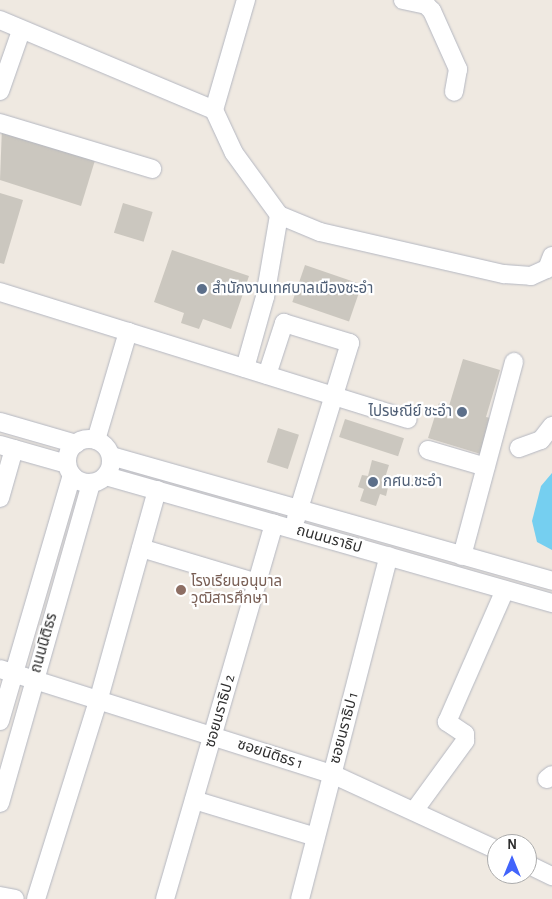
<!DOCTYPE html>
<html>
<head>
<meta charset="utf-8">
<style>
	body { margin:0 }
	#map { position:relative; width:552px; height:899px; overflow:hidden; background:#efe9e1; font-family:"Alegreya Sans","Noto Sans Thai",sans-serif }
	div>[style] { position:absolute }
	.water>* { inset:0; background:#75cff0 }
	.building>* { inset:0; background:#cbc7bf; transform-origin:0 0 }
	.roads { filter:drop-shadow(0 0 1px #b4b7c1) drop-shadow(0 0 1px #b4b7c1) }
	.minor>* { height:18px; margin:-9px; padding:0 9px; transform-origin:9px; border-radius:9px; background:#fff }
	.minor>.ring { margin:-9px; padding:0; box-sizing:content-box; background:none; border:18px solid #fff; border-radius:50% }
	.dots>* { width:14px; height:14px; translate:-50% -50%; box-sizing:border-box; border:2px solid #fff; border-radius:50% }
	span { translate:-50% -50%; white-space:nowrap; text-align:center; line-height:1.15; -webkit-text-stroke:4.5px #fff; paint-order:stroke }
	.service-label { font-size:15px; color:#4e5e75 }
	.left { translate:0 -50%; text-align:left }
	.right { translate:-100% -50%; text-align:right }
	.street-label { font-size:15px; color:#2e2e2e }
	.education-label { font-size:15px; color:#785e54 }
	.north { position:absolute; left:487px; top:834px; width:50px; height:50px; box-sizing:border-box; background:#fff; border:1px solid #ababab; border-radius:50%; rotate:0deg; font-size:14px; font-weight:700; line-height:20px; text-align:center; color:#2e2e2e }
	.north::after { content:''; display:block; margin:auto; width:18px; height:22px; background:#4264fb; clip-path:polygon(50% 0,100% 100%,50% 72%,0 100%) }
</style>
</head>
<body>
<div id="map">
	<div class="water">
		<div style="clip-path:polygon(552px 473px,552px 550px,537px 542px,532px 521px,541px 486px)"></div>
	</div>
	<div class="building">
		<div style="clip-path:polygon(2px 127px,96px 157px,81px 206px,0 180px)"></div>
		<div style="clip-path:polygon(0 193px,23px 200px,4px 264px,0 263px)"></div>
		<div style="left:123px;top:203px;width:31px;height:31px;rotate:17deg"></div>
		<div style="clip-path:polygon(172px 250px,249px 276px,231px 329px,203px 319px,199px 329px,181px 323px,184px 313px,154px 302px)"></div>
		<div style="left:305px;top:265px;width:60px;height:39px;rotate:19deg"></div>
		<div style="clip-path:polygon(463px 359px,500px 370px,486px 417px,495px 419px,484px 455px,428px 438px,439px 403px,449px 406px)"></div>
		<div style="left:345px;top:419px;width:62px;height:19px;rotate:18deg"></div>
		<div style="left:278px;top:428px;width:22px;height:36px;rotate:18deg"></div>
		<div style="clip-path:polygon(372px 460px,389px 465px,384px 481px,389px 483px,386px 496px,380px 494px,376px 506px,360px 501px,364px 489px,358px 487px,362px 475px,368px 476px)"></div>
	</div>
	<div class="roads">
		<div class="minor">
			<div style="left:403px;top:0;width:24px;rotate:12deg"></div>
			<div style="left:426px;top:5px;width:8px;rotate:45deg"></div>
			<div style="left:432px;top:11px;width:64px;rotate:65.9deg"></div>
			<div style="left:458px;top:69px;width:23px;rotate:100deg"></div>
			<div style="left:0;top:20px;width:232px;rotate:22.8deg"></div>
			<div style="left:214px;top:110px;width:47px;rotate:65.1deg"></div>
			<div style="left:234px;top:153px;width:77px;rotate:54deg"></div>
			<div style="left:279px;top:215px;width:44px;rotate:22.5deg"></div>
			<div style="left:320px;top:232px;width:189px;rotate:12.9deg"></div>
			<div style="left:504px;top:274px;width:27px;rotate:4deg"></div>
			<div style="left:531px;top:276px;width:17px;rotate:-24deg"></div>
			<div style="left:547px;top:269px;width:14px;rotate:-69deg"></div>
			<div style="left:0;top:91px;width:64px;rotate:-70.7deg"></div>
			<div style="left:214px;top:110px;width:115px;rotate:-73.8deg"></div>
			<div style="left:0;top:123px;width:159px;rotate:16.8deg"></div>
			<div style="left:0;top:292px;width:427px;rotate:17.3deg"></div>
			<div style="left:245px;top:368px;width:74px;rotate:-74.3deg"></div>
			<div style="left:265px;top:297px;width:83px;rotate:-80.3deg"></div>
			<div style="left:267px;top:375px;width:55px;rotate:-71.9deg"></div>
			<div style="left:284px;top:323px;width:69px;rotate:16.9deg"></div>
			<div style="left:350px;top:343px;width:184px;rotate:107.1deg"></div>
			<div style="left:0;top:422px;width:79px;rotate:16.1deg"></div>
			<div class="ring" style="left:67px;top:439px;width:26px;height:26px"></div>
			<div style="left:96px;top:440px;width:113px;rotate:-73.5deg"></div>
			<div style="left:0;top:445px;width:70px;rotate:15.8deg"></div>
			<div style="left:519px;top:448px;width:23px;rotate:-20deg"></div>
			<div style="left:541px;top:440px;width:18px;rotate:-52deg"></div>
			<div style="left:428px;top:450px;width:60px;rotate:16.3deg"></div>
			<div style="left:111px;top:456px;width:458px;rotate:15.8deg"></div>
			<div style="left:106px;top:476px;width:464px;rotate:15.9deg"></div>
			<div style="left:0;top:498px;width:51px;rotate:-74.1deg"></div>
			<div style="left:141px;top:548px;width:121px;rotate:16.8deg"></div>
			<div style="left:462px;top:556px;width:201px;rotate:-75deg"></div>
			<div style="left:0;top:669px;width:348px;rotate:17.6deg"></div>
			<div style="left:332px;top:774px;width:182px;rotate:24.7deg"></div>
			<div style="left:0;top:721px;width:256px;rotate:-73.7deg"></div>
			<div style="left:547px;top:779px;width:6px;rotate:-39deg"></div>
			<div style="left:194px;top:800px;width:127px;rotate:16.9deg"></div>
			<div style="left:0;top:803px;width:333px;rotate:-74.1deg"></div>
			<div style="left:414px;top:811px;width:87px;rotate:-53.9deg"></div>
			<div style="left:465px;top:741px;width:7px;rotate:-90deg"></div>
			<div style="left:465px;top:734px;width:22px;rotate:-146deg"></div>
			<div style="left:447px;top:722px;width:144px;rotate:-66.3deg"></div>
			<div style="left:527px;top:864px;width:28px;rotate:26deg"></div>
			<div style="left:0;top:896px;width:15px;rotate:11deg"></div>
			<div style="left:36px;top:899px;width:211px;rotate:-72.6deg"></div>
			<div style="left:99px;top:698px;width:216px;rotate:-74.4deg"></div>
			<div style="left:165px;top:899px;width:391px;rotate:-73.8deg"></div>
			<div style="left:300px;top:899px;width:354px;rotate:-75.5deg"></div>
		</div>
	</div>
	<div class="dots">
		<div style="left:202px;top:289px;background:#5c6f8a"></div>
		<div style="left:462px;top:412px;background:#5c6f8a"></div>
		<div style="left:373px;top:482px;background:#5c6f8a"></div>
		<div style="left:181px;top:590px;background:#8d6e63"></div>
	</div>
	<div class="service-label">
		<span class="left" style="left:212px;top:289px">สํานักงานเทศบาลเมืองชะอำ</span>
		<span class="right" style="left:452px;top:412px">ไปรษณีย์ ชะอำ</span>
		<span class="left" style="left:383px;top:482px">กศน.ชะอำ</span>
	</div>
	<div class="street-label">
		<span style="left:329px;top:539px;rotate:16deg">ถนนนราธิป</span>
		<span style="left:44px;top:643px;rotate:-74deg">ถนนนิติธร</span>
		<span style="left:220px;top:711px;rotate:-74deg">ซอยนราธิป 2</span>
		<span style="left:344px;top:728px;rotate:-75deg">ซอยนราธิป 1</span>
		<span style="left:270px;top:754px;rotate:18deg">ซอยนิติธร 1</span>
	</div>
	<div class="education-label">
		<span class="left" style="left:191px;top:590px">โรงเรียนอนุบาล<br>วุฒิสารศึกษา</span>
	</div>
	<div class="north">N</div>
</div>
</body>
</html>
